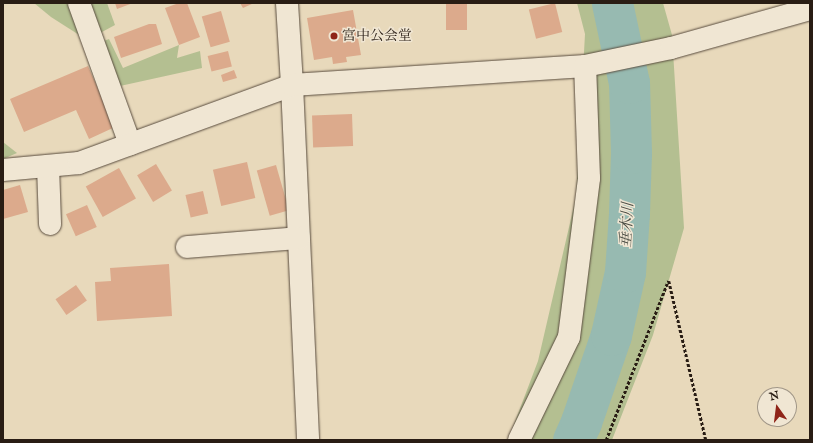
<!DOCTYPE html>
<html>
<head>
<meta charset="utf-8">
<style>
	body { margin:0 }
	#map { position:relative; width:813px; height:443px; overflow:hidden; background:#e8d9bb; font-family:"IM FELL English","Noto Serif JP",serif }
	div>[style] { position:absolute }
	.green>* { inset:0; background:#b4bf91 }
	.river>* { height:41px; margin:-20.5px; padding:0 20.5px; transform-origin:20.5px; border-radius:20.5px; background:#97bab1 }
	.building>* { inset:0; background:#dcaa8c; transform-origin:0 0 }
	.path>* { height:2.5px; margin-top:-1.25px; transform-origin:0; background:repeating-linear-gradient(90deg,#291d14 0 3px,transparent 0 5px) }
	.roads { filter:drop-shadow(0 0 1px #594c3e) drop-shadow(0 0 1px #594c3e) }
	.minor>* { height:22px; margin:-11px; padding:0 11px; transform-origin:11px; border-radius:11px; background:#f0e6d3 }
	.dots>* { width:11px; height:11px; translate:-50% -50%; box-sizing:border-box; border:2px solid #f0e6d3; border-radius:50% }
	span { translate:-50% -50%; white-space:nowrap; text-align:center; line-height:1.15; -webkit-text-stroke:3px #f0e6d3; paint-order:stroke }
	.poi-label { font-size:14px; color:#291d14 }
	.left { translate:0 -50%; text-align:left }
	.water-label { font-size:15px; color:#4a4c43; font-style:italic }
	.frame { position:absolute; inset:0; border:4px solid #291d14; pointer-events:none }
	.north { position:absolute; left:757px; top:387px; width:40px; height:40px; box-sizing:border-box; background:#f0e6d3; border:1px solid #a09687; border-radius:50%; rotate:346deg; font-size:11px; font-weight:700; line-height:16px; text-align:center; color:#291d14 }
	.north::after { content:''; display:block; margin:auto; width:14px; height:18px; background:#8f2418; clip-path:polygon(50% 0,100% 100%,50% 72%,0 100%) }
</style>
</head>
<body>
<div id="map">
	<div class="green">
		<div style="clip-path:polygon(34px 3px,107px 3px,115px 25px,87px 40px,51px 17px)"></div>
		<div style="clip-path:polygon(577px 3px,663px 3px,672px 35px,684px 228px,653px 335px,612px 440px,508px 440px,538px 361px,576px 197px,585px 34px)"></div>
		<div style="clip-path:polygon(109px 39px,123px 68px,179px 45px,177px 58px,200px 51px,202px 68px,120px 86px,101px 42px)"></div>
		<div style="clip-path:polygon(3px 142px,17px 153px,3px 159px)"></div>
	</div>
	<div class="river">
		<div style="left:573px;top:440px;width:20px;rotate:-66deg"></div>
		<div style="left:581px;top:422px;width:92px;rotate:-71deg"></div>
		<div style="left:611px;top:335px;width:65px;rotate:-77.5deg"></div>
		<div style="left:625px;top:272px;width:59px;rotate:-86.1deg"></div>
		<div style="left:629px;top:213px;width:60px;rotate:-88.1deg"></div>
		<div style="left:631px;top:153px;width:70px;rotate:-91.6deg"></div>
		<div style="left:629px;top:83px;width:82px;rotate:-102deg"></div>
	</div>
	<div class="building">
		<div style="clip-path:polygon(115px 3px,133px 3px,117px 9px)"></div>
		<div style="clip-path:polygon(179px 3px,187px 3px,200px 37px,179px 45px,165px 8px)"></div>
		<div style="clip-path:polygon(240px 3px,254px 3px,243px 8px)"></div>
		<div style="left:446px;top:3px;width:21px;height:27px"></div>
		<div style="left:555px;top:3px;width:30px;height:27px;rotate:76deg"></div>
		<div style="clip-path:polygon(353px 10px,361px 55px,346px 57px,347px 62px,333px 64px,332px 57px,314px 60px,307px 18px)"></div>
		<div style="left:221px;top:11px;width:32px;height:20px;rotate:74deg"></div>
		<div style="clip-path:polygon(149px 24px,156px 24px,162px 44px,121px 58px,114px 37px)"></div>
		<div style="left:228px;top:51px;width:16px;height:21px;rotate:76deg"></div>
		<div style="clip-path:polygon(88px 66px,115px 127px,89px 139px,76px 110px,24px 132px,10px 99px)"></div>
		<div style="clip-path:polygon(234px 70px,237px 78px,223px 82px,221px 75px)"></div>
		<div style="left:352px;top:114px;width:32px;height:40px;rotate:88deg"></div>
		<div style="left:247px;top:162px;width:37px;height:35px;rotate:77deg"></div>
		<div style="left:156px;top:164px;width:31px;height:22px;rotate:59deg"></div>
		<div style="left:276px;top:165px;width:47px;height:20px;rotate:74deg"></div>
		<div style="left:119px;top:168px;width:35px;height:38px;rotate:61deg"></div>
		<div style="clip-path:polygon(20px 185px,28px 212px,3px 219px,3px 190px)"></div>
		<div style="left:203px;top:191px;width:23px;height:18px;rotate:77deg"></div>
		<div style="left:87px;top:205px;width:24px;height:23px;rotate:66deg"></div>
		<div style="clip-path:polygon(169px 264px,172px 316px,97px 321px,95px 282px,111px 281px,110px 268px)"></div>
		<div style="left:76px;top:285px;width:19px;height:25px;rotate:55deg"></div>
	</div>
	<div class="path">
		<div style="left:669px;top:281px;width:163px;rotate:76.9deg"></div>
		<div style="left:606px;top:440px;width:171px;rotate:-68.7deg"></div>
	</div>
	<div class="roads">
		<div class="minor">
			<div style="left:79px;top:3px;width:150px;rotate:70.1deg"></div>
			<div style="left:287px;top:3px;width:82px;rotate:86.5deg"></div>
			<div style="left:292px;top:85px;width:355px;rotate:87.4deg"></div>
			<div style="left:48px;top:166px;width:58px;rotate:88deg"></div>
			<div style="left:3px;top:170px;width:76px;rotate:-5.3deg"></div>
			<div style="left:79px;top:163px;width:227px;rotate:-20.1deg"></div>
			<div style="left:292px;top:85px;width:294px;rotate:-3.7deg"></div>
			<div style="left:585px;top:66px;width:88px;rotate:-11.8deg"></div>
			<div style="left:671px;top:48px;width:144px;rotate:-15.7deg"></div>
			<div style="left:187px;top:247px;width:112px;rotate:-4.6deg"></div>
			<div style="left:519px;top:440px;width:114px;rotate:-64.1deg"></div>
			<div style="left:569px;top:337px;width:160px;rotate:-82.8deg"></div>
			<div style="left:589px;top:178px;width:112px;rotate:-92deg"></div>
		</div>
	</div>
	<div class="dots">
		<div style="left:334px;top:36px;background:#8f2418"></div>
	</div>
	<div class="poi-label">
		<span class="left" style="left:342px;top:36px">宮中公会堂</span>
	</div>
	<div class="water-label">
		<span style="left:627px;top:225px;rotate:-87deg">垂木川</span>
	</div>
	<div class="frame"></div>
	<div class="north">N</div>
</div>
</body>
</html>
